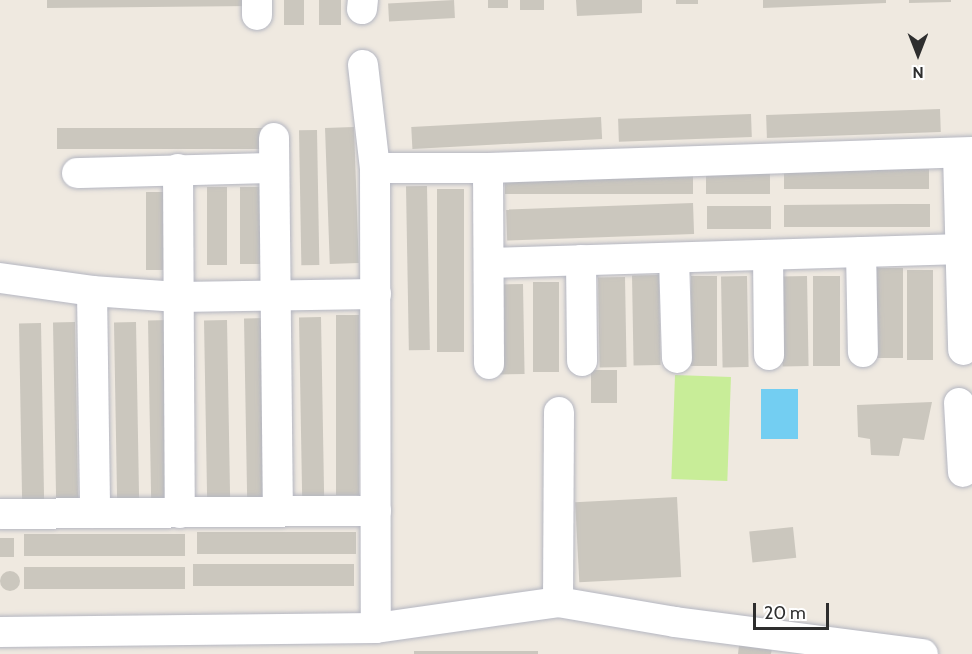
<!DOCTYPE html>
<html>
<head>
<meta charset="utf-8">
<style>
	body { margin:0 }
	#map { position:relative; width:972px; height:654px; overflow:hidden; background:#efe9e0; font-family:Cabin,sans-serif }
	div>[style] { position:absolute }
	.pitch>* { inset:0; background:#c8ed98; transform-origin:0 0 }
	.water>* { inset:0; background:#73cef2; transform-origin:0 0 }
	.building>* { inset:0; background:#cbc7be; transform-origin:0 0 }
	.round { border-radius:50% }
	.roads { filter:drop-shadow(0 0 2px #b4b6c1) drop-shadow(0 0 2px #b4b6c1) }
	.minor>* { height:30px; margin:-15px; padding:0 15px; transform-origin:15px; border-radius:15px; background:#fff }
	span { translate:-50% -50%; white-space:nowrap; text-align:center; line-height:1.15; -webkit-text-stroke:4.5px #fff; paint-order:stroke }
	.north { position:absolute; left:888px; top:24px; width:60px; height:60px; -webkit-text-stroke:4px #fff; paint-order:stroke; rotate:180deg; font-size:16px; font-weight:700; line-height:24px; text-align:center; color:#2e2e2e }
	.north::after { content:''; display:block; margin:auto; width:21px; height:27px; background:#2e2e2e; clip-path:polygon(50% 0,100% 100%,50% 72%,0 100%) }
	.scale { position:absolute; left:753px; top:603px; width:76px; height:27px; box-sizing:border-box; border:3px solid #2e2e2e; border-top:0; padding-left:8px; font-size:18px; line-height:21px; white-space:nowrap; color:#2e2e2e; -webkit-text-stroke:4px #fff; paint-order:stroke }
</style>
</head>
<body>
<div id="map">
	<div class="pitch">
		<div style="left:675px;top:375px;width:56px;height:104px;rotate:2deg"></div>
	</div>
	<div class="water">
		<div style="left:761px;top:389px;width:37px;height:50px"></div>
	</div>
	<div class="building">
		<div style="clip-path:polygon(47px 0,253px 0,253px 6px,47px 8px)"></div>
		<div style="left:284px;top:0;width:20px;height:25px"></div>
		<div style="left:319px;top:0;width:22px;height:25px"></div>
		<div style="left:454px;top:0;width:18px;height:66px;rotate:87deg"></div>
		<div style="left:488px;top:0;width:20px;height:8px"></div>
		<div style="left:520px;top:0;width:24px;height:10px"></div>
		<div style="clip-path:polygon(576px 0,642px 0,642px 13px,577px 16px)"></div>
		<div style="left:676px;top:0;width:22px;height:4px"></div>
		<div style="clip-path:polygon(763px 0,886px 0,886px 3px,763px 8px)"></div>
		<div style="clip-path:polygon(909px 0,951px 0,951px 2px,909px 3px)"></div>
		<div style="left:940px;top:109px;width:23px;height:174px;rotate:88deg"></div>
		<div style="left:751px;top:114px;width:23px;height:133px;rotate:88deg"></div>
		<div style="left:601px;top:117px;width:22px;height:190px;rotate:87deg"></div>
		<div style="left:354px;top:127px;width:136px;height:29px;rotate:88deg"></div>
		<div style="left:272px;top:128px;width:21px;height:215px;rotate:90deg"></div>
		<div style="left:317px;top:130px;width:135px;height:18px;rotate:89deg"></div>
		<div style="left:929px;top:169px;width:20px;height:145px;rotate:90deg"></div>
		<div style="left:706px;top:172px;width:64px;height:22px"></div>
		<div style="left:693px;top:175px;width:19px;height:188px;rotate:90deg"></div>
		<div style="left:427px;top:186px;width:164px;height:21px;rotate:89deg"></div>
		<div style="left:207px;top:187px;width:20px;height:78px"></div>
		<div style="left:240px;top:187px;width:20px;height:77px"></div>
		<div style="left:437px;top:189px;width:27px;height:163px"></div>
		<div style="left:146px;top:192px;width:21px;height:78px"></div>
		<div style="left:693px;top:203px;width:31px;height:187px;rotate:88deg"></div>
		<div style="clip-path:polygon(897px 204px,930px 204px,930px 227px,784px 227px,784px 205px)"></div>
		<div style="left:707px;top:206px;width:64px;height:23px"></div>
		<div style="left:877px;top:268px;width:26px;height:90px"></div>
		<div style="left:907px;top:270px;width:26px;height:90px"></div>
		<div style="left:659px;top:275px;width:90px;height:27px;rotate:89deg"></div>
		<div style="left:691px;top:276px;width:26px;height:90px"></div>
		<div style="left:747px;top:276px;width:91px;height:26px;rotate:89deg"></div>
		<div style="left:807px;top:276px;width:90px;height:26px;rotate:89deg"></div>
		<div style="left:813px;top:276px;width:27px;height:90px"></div>
		<div style="left:625px;top:277px;width:90px;height:27px;rotate:89deg"></div>
		<div style="left:533px;top:282px;width:26px;height:90px"></div>
		<div style="left:523px;top:284px;width:90px;height:26px;rotate:89deg"></div>
		<div style="left:336px;top:315px;width:23px;height:180px"></div>
		<div style="left:321px;top:317px;width:180px;height:22px;rotate:89deg"></div>
		<div style="left:267px;top:318px;width:180px;height:23px;rotate:89deg"></div>
		<div style="left:170px;top:320px;width:180px;height:22px;rotate:89deg"></div>
		<div style="left:227px;top:320px;width:180px;height:23px;rotate:89deg"></div>
		<div style="left:75px;top:322px;width:180px;height:22px;rotate:89deg"></div>
		<div style="left:136px;top:322px;width:180px;height:22px;rotate:89deg"></div>
		<div style="left:41px;top:323px;width:180px;height:22px;rotate:89deg"></div>
		<div style="left:617px;top:370px;width:33px;height:26px;rotate:90deg"></div>
		<div style="clip-path:polygon(932px 402px,924px 440px,903px 438px,899px 456px,871px 455px,870px 439px,858px 437px,857px 405px)"></div>
		<div style="left:677px;top:497px;width:80px;height:102px;rotate:87deg"></div>
		<div style="left:793px;top:527px;width:31px;height:44px;rotate:84deg"></div>
		<div style="left:356px;top:532px;width:22px;height:159px;rotate:90deg"></div>
		<div style="left:185px;top:534px;width:22px;height:161px;rotate:90deg"></div>
		<div style="left:0;top:538px;width:14px;height:19px"></div>
		<div style="left:354px;top:564px;width:22px;height:161px;rotate:90deg"></div>
		<div style="left:185px;top:567px;width:22px;height:161px;rotate:90deg"></div>
		<div class="round" style="left:0;top:571px;width:20px;height:20px"></div>
		<div style="clip-path:polygon(739px 645px,772px 648px,771px 654px,738px 654px)"></div>
		<div style="left:414px;top:651px;width:124px;height:3px"></div>
	</div>
	<div class="roads">
		<div class="minor">
			<div style="left:362px;top:9px;width:9px;rotate:-84deg"></div>
			<div style="left:257px;top:15px;width:15px;rotate:-90deg"></div>
			<div style="left:363px;top:65px;width:104px;rotate:83.4deg"></div>
			<div style="left:375px;top:168px;width:460px;rotate:89.9deg"></div>
			<div style="left:274px;top:138px;width:372px;rotate:89.4deg"></div>
			<div style="left:958px;top:153px;width:197px;rotate:88.5deg"></div>
			<div style="left:375px;top:168px;width:113px"></div>
			<div style="left:488px;top:168px;width:484px;rotate:-1.9deg"></div>
			<div style="left:488px;top:168px;width:196px;rotate:89.7deg"></div>
			<div style="left:178px;top:169px;width:344px;rotate:89.7deg"></div>
			<div style="left:77px;top:173px;width:197px;rotate:-1.5deg"></div>
			<div style="left:861px;top:252px;width:100px;rotate:88.9deg"></div>
			<div style="left:768px;top:255px;width:100px;rotate:89.4deg"></div>
			<div style="left:674px;top:258px;width:100px;rotate:88.3deg"></div>
			<div style="left:581px;top:260px;width:101px;rotate:89.4deg"></div>
			<div style="left:489px;top:263px;width:483px;rotate:-1.7deg"></div>
			<div style="left:0;top:278px;width:93px;rotate:8deg"></div>
			<div style="left:92px;top:291px;width:86px;rotate:4deg"></div>
			<div style="left:178px;top:297px;width:198px;rotate:-0.9deg"></div>
			<div style="left:92px;top:291px;width:222px;rotate:89.2deg"></div>
			<div style="left:959px;top:403px;width:69px;rotate:86.7deg"></div>
			<div style="left:0;top:514px;width:376px;rotate:-0.5deg"></div>
			<div style="left:558px;top:602px;width:190px;rotate:-89.7deg"></div>
			<div style="left:0;top:632px;width:376px;rotate:-0.6deg"></div>
			<div style="left:376px;top:628px;width:184px;rotate:-8.1deg"></div>
			<div style="left:558px;top:602px;width:119px;rotate:9.7deg"></div>
			<div style="left:675px;top:622px;width:250px;rotate:7.4deg"></div>
		</div>
	</div>
	<div class="north">N</div>
	<div class="scale">20 m</div>
</div>
</body>
</html>
